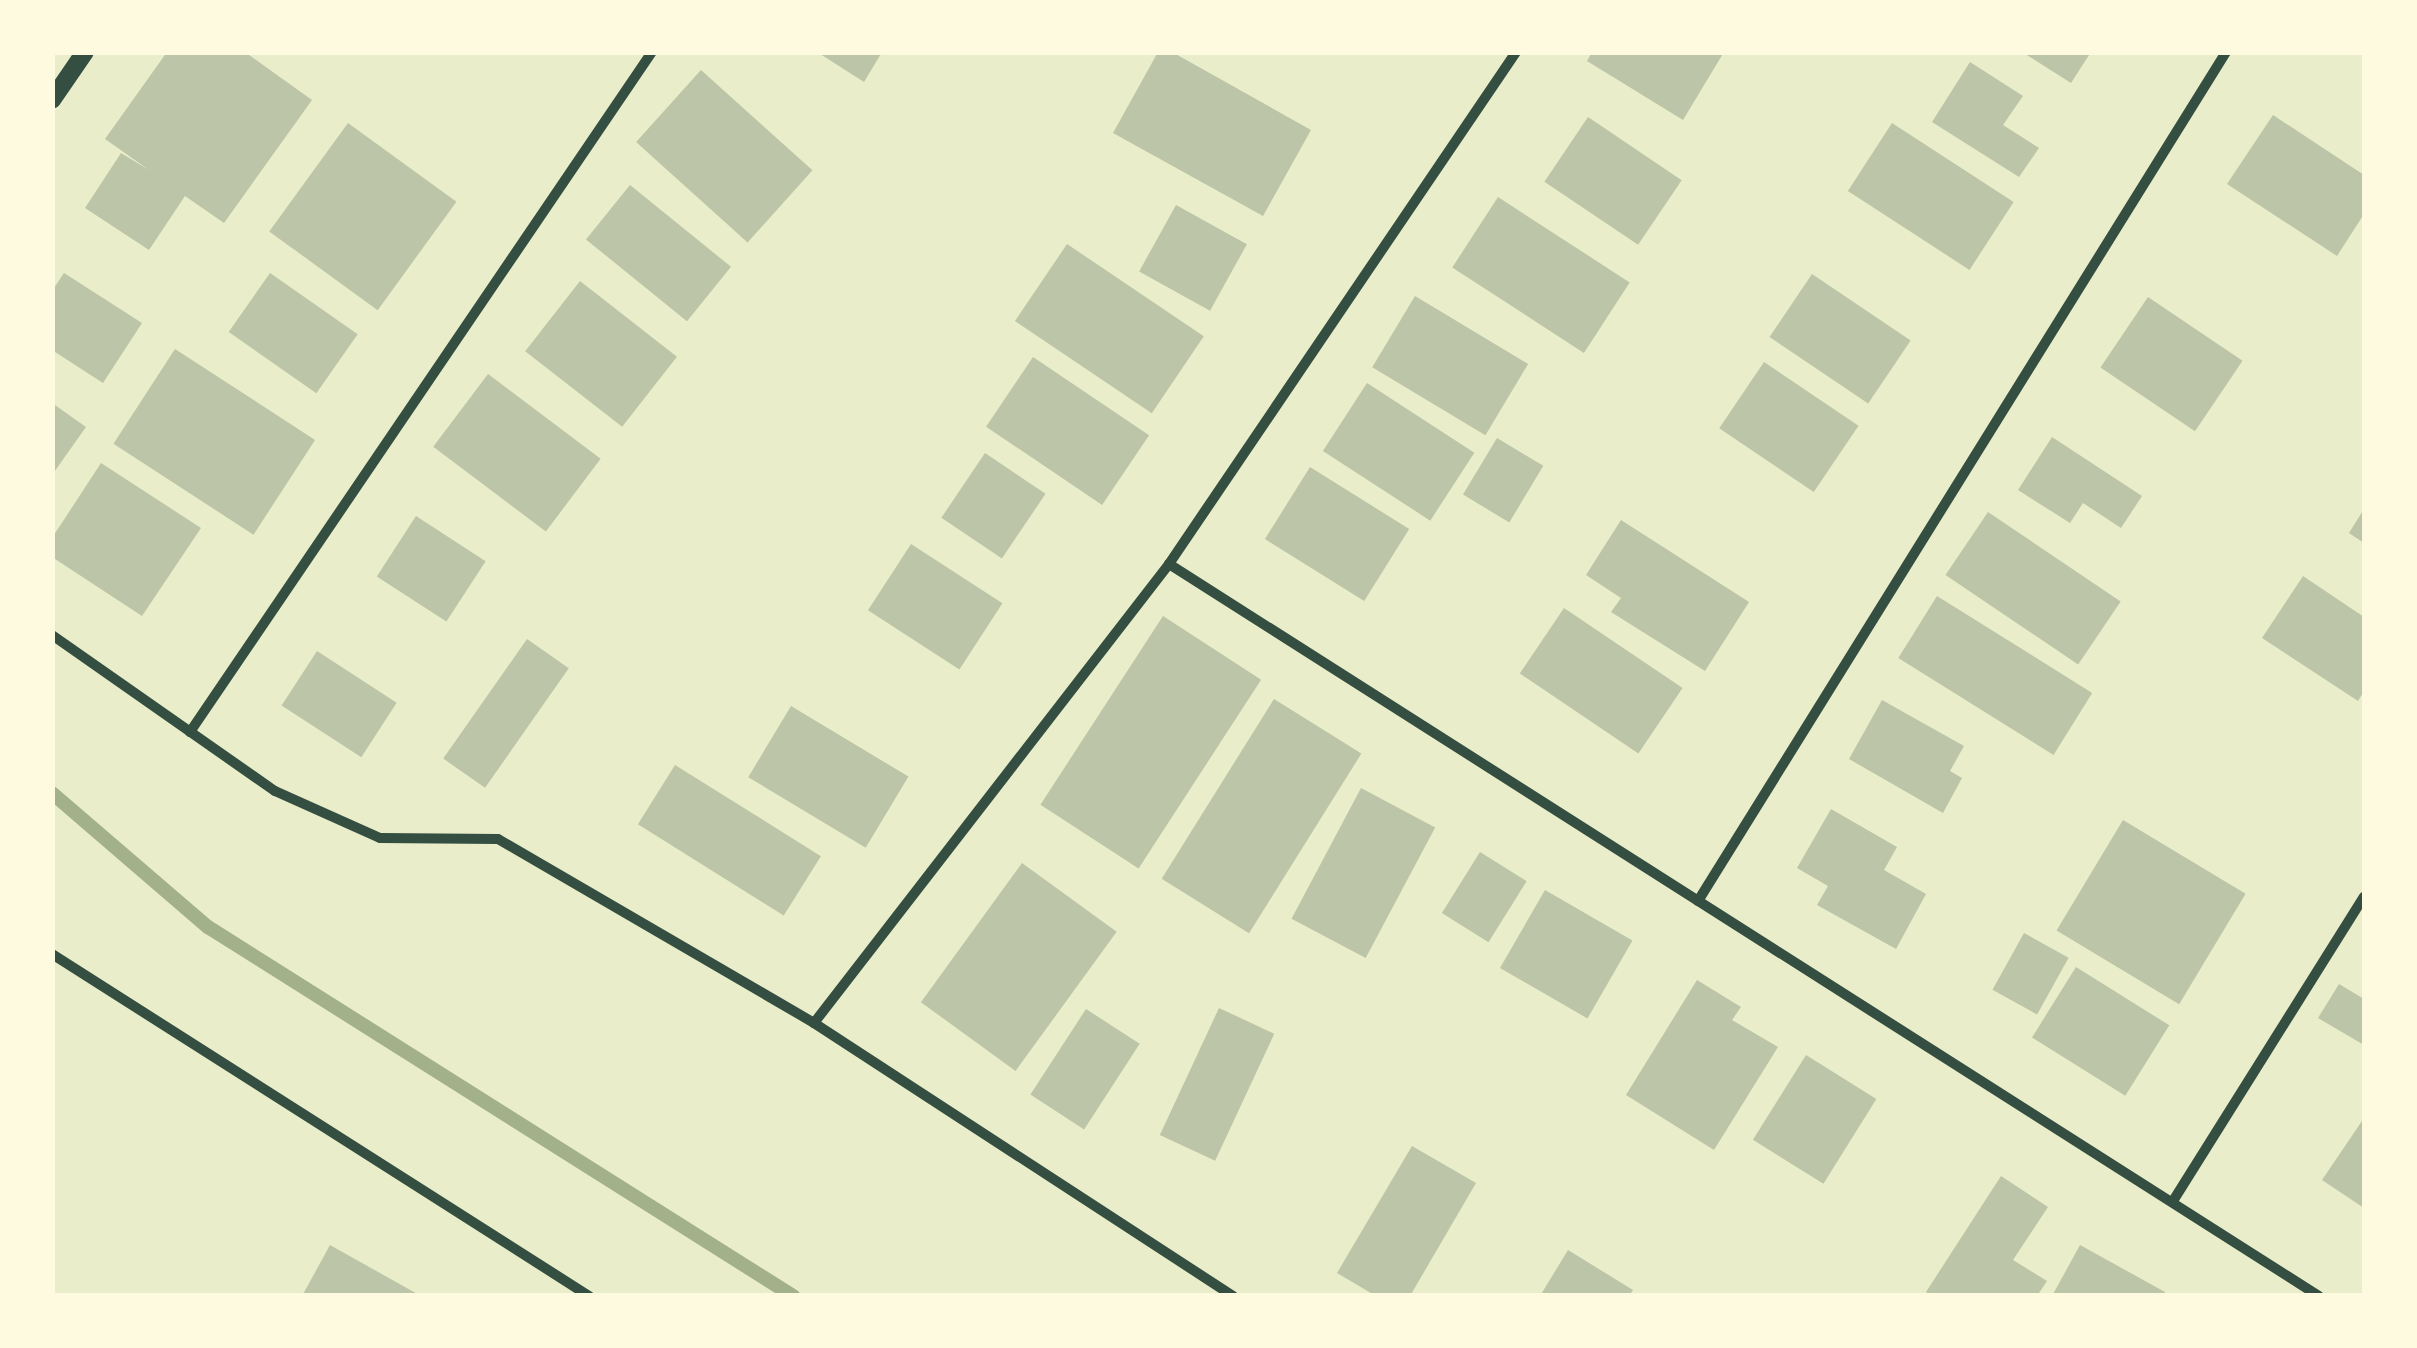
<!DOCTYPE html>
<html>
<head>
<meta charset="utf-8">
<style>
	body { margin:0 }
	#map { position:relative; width:2417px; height:1348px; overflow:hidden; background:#e9edc9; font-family:Rubik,sans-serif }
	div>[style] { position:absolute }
	.stream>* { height:14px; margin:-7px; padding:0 7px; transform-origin:7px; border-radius:7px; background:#a3b18a }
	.building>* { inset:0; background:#bcc5a7; transform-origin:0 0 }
	.minor>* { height:10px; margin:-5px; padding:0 5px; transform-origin:5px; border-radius:5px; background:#344e41 }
	.tertiary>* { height:18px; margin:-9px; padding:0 9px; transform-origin:9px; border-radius:9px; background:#344e41 }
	span { translate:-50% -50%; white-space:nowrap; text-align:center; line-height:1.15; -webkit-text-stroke:8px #fefae0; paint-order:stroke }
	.frame { position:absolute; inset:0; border:55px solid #fefae0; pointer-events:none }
</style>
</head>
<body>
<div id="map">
	<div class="stream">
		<div style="left:52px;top:793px;width:206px;rotate:40.7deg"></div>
		<div style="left:208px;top:927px;width:692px;rotate:32.24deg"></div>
	</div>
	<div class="building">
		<div style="clip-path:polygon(167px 52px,245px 52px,312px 100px,224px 223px,185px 196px,149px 250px,85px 208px,121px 153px,149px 170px,105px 139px)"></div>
		<div style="clip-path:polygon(817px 52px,882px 52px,864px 82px)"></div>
		<div style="clip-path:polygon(1158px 52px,1172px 52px,1311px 130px,1263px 216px,1113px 133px)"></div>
		<div style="clip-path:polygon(1592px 52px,1724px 52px,1683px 120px,1587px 61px)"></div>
		<div style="clip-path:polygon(2022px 52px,2091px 52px,2071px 83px)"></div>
		<div style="clip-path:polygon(1970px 62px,2023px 96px,2003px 125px,2039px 148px,2019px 177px,1932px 122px)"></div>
		<div style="left:701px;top:70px;width:150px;height:97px;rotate:42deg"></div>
		<div style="clip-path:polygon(2273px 115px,2364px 175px,2364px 214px,2337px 256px,2227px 184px)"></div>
		<div style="left:1588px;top:117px;width:113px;height:78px;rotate:34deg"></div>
		<div style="left:348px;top:123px;width:134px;height:134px;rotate:36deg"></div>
		<div style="left:1892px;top:123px;width:145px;height:81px;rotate:33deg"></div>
		<div style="left:630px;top:185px;width:130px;height:70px;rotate:39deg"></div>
		<div style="left:1498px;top:197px;width:157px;height:84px;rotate:33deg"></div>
		<div style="left:1176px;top:205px;width:81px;height:76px;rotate:29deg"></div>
		<div style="left:1067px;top:244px;width:165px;height:93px;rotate:34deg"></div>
		<div style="clip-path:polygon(64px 273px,142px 323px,103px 383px,52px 350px,52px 291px)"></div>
		<div style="left:270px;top:273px;width:107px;height:72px;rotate:35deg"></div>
		<div style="left:1812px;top:274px;width:119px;height:76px;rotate:34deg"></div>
		<div style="left:580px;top:281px;width:123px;height:89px;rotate:38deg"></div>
		<div style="left:1415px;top:296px;width:132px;height:83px;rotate:31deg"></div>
		<div style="left:2148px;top:297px;width:114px;height:85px;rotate:34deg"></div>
		<div style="left:175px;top:349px;width:167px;height:113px;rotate:33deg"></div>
		<div style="left:1033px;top:357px;width:140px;height:84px;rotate:34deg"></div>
		<div style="left:1764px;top:362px;width:114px;height:80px;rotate:34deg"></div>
		<div style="left:488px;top:374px;width:141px;height:91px;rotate:37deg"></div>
		<div style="left:1367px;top:383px;width:128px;height:81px;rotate:33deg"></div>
		<div style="clip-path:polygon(52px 403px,86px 427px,52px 475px)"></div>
		<div style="clip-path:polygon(2052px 437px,2142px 496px,2121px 528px,2083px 503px,2070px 523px,2018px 490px)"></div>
		<div style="left:1497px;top:438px;width:54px;height:66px;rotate:31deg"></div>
		<div style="left:985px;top:453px;width:73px;height:78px;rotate:34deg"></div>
		<div style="clip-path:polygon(101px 463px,201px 528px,142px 616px,52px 557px,52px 538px)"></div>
		<div style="left:1310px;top:467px;width:117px;height:85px;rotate:32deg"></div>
		<div style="clip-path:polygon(2364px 509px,2364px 543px,2349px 533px)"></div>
		<div style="left:1988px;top:512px;width:160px;height:76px;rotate:34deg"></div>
		<div style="left:416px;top:516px;width:83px;height:72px;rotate:33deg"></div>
		<div style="clip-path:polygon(1621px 520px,1749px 602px,1705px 671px,1611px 612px,1621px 598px,1586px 575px)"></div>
		<div style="left:911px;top:544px;width:109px;height:79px;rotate:33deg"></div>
		<div style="clip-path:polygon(2303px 576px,2364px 617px,2364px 691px,2358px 701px,2262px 638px)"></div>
		<div style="left:1937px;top:596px;width:183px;height:73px;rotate:32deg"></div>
		<div style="left:1564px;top:608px;width:143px;height:79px;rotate:34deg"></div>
		<div style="left:1163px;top:616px;width:117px;height:225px;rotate:33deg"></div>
		<div style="left:527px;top:639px;width:51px;height:146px;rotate:35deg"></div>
		<div style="left:317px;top:651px;width:95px;height:65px;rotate:33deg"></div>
		<div style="left:1274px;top:699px;width:103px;height:212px;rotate:32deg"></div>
		<div style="clip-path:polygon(1882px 700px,1964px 746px,1950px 771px,1962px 778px,1943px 813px,1849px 759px)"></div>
		<div style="left:791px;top:706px;width:137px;height:83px;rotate:31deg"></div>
		<div style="left:675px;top:765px;width:172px;height:70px;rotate:32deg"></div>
		<div style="left:1361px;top:788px;width:84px;height:148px;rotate:28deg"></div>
		<div style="clip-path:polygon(1831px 809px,1897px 847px,1884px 870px,1926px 894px,1896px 949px,1817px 905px,1828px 886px,1797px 868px)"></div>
		<div style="left:2123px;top:820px;width:143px;height:129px;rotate:31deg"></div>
		<div style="left:1480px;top:852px;width:55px;height:72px;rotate:32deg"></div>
		<div style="left:1022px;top:863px;width:117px;height:172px;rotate:36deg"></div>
		<div style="left:1545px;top:890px;width:101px;height:90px;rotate:30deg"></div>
		<div style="left:2024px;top:933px;width:51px;height:65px;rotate:29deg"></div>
		<div style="left:2076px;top:967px;width:110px;height:83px;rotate:32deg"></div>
		<div style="clip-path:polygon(1697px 980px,1741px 1007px,1732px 1020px,1778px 1047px,1714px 1150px,1626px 1095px)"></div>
		<div style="clip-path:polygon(2339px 984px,2364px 999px,2364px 1045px,2318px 1018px)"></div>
		<div style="left:1219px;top:1008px;width:61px;height:140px;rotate:25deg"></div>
		<div style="left:1086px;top:1009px;width:64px;height:102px;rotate:33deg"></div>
		<div style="left:1806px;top:1055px;width:83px;height:100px;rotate:32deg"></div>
		<div style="clip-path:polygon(2364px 1118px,2364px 1208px,2322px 1180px)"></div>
		<div style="clip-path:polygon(1412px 1146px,1476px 1183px,1410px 1296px,1376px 1296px,1337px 1273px)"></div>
		<div style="clip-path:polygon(2001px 1176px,2048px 1207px,2013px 1260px,2047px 1281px,2037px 1296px,1931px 1296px,1926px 1292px)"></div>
		<div style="clip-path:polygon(330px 1245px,421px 1296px,302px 1296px)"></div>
		<div style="clip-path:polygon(2080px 1245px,2165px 1292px,2163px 1296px,2052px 1296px)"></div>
		<div style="clip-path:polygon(1568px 1250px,1633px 1290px,1629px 1296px,1540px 1296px)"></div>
	</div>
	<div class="minor">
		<div style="left:1169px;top:564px;width:1363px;rotate:32.48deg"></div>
		<div style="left:52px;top:635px;width:272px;rotate:35deg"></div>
		<div style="left:275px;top:791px;width:115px;rotate:24.1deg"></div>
		<div style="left:380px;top:838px;width:118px;rotate:0.5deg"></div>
		<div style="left:498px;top:839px;width:366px;rotate:30.2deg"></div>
		<div style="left:814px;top:1023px;width:500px;rotate:33.09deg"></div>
		<div style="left:190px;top:732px;width:822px;rotate:-55.81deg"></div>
		<div style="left:1698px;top:901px;width:1000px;rotate:-58.12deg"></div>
		<div style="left:52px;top:954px;width:637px;rotate:32.49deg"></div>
		<div style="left:814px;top:1023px;width:580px;rotate:-52.28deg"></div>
		<div style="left:1169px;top:564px;width:619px;rotate:-55.87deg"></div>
		<div style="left:2173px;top:1201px;width:359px;rotate:-57.9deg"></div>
	</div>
	<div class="tertiary">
		<div style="left:52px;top:100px;width:58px;rotate:-55.5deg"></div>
	</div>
	<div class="frame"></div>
</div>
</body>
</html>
